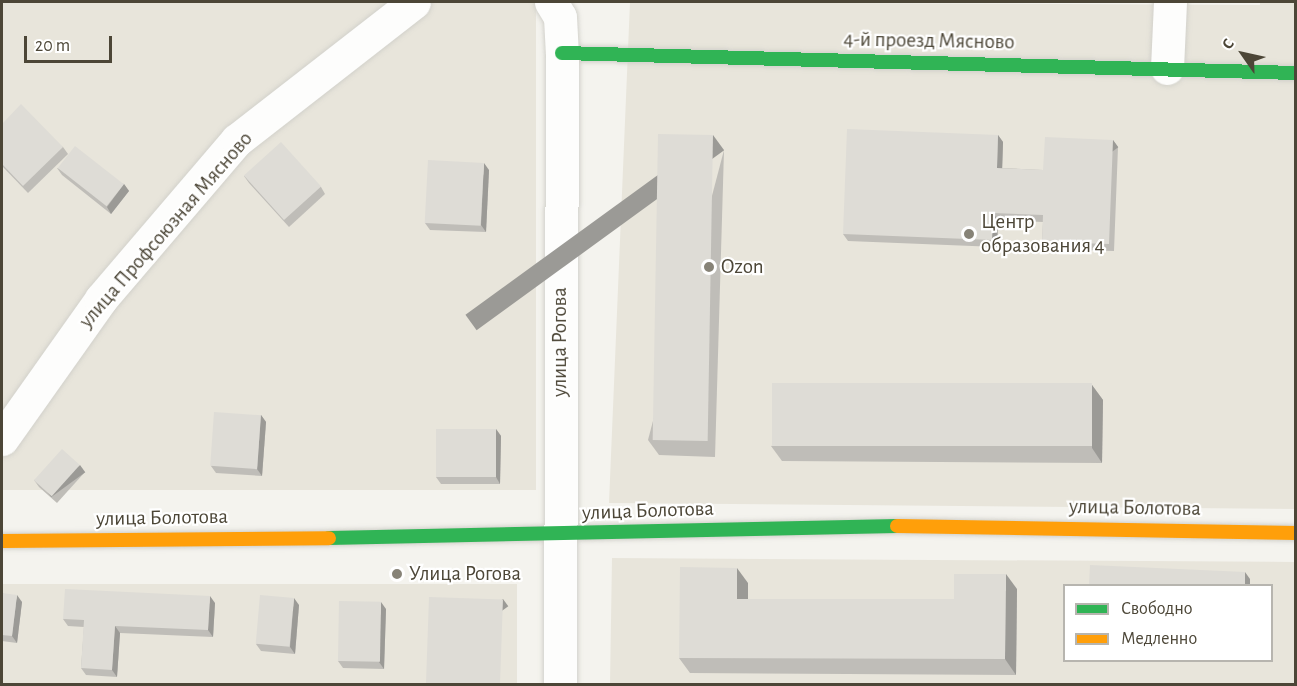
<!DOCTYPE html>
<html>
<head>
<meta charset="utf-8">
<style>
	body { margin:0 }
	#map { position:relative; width:1297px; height:686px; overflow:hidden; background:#f4f3ee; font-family:"Alegreya Sans",sans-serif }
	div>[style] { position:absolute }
	.residential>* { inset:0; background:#e8e5db; transform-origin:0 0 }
	.roads { filter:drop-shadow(0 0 2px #d2d1cb) drop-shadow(0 0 2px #d2d1cb) }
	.street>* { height:33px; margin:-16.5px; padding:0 16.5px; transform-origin:16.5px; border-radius:16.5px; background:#fdfdfc }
	.fast>* { height:14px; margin:-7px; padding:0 7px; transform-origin:7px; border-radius:7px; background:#30b455 }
	.slow>* { height:14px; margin:-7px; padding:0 7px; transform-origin:7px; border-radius:7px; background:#ff9f0a }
	.wall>* { inset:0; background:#bfbdb8 }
	.shaded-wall>* { inset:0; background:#9b9a96; transform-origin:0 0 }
	.building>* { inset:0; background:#dedcd6; transform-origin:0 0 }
	.dots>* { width:16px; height:16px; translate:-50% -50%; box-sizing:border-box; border:3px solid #fff; border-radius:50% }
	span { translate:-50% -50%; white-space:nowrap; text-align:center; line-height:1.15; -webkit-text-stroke:4.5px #fff; paint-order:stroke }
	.street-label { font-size:21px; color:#4c4637 }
	.poi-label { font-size:21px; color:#4c4637 }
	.left { translate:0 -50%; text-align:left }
	.frame { position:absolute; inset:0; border:3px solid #4c4637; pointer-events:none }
	.legend { position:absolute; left:1063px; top:584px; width:210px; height:78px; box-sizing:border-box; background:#fff; border:2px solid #b7b5af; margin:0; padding:8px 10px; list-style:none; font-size:18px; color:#4c4637 }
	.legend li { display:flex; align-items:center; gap:12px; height:30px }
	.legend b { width:30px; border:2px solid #b7b5af }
	.north { position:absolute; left:1213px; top:24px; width:60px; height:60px; -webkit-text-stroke:4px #fff; paint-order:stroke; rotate:304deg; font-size:16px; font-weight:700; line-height:24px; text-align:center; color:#4c4637 }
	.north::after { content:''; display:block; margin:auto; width:21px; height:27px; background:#4c4637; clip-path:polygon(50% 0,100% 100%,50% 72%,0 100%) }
	.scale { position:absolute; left:24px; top:36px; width:88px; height:27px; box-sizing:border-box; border:3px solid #4c4637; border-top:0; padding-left:8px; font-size:18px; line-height:21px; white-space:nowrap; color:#4c4637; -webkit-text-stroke:4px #fff; paint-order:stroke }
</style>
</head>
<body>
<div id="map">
	<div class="residential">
		<div style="left:2px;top:2px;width:534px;height:488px"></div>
		<div style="clip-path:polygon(630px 2px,1260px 5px,1260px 2px,1295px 2px,1295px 509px,609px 503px)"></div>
		<div style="clip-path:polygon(evenodd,612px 558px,1295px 562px,1295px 684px,610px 684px,612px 558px,1064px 586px,1272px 586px,1272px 660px,1064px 660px,1064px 586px)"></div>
		<div style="left:517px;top:584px;width:100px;height:515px;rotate:90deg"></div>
	</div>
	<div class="roads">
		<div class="street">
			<div style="left:551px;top:2px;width:17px;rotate:59deg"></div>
			<div style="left:560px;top:17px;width:36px;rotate:87deg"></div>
			<div style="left:562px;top:53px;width:631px;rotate:90.18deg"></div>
			<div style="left:1167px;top:68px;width:66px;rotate:-87.4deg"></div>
			<div style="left:2px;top:439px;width:171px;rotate:-54.7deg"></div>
			<div style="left:101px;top:299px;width:209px;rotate:-49.5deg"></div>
			<div style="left:237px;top:140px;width:224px;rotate:-37.9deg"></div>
		</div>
		<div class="fast">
			<div style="left:562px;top:53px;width:734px;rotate:1.56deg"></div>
			<div style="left:329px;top:538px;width:568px;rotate:-1.21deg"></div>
		</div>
		<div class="slow">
			<div style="left:897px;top:526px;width:399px;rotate:1deg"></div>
			<div style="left:2px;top:541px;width:327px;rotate:-0.5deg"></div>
		</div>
	</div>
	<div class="wall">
		<div style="clip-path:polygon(2px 124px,63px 147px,68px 154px,28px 193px,2px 166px)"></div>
		<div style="clip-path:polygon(998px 135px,1003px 142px,1002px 168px,1043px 170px,1113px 140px,1118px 147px,1114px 251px,1047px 249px,1042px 242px,1043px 222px,998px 220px,997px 247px,848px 241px,843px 234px)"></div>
		<div style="clip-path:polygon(724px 150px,715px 457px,659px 455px,648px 440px)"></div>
		<div style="clip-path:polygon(57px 168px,124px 184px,129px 191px,111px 214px,62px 175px)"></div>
		<div style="clip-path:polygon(489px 170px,486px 232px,430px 230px,425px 223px)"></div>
		<div style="clip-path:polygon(244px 176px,321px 187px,325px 194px,289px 227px,249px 183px)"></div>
		<div style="clip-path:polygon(1092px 385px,1103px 400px,1102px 463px,782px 461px,771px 446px)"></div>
		<div style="clip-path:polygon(261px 415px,266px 422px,262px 476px,216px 473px,211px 466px)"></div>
		<div style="clip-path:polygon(496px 429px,501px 436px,500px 484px,441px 484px,436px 477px)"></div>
		<div style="clip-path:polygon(85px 472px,57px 503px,39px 487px,34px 480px)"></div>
		<div style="clip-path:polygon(748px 583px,748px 599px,954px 599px,1017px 589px,1016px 675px,690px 673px,679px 658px)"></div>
		<div style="clip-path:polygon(2px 593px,22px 602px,17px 643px,2px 641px)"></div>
		<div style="clip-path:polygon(215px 603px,213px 637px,120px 633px,117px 677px,86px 675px,81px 668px,84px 627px,68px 626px,63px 619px)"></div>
		<div style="clip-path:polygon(299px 605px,295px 654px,261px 651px,256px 644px)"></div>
		<div style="clip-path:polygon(386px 609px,384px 669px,343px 668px,338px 661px)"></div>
	</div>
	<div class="shaded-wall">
		<div style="left:713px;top:135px;width:19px;height:306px;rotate:54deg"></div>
		<div style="clip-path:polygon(998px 135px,1003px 142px,1002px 175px,997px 168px)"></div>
		<div style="left:1113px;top:140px;width:9px;height:104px;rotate:54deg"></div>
		<div style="clip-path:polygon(484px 163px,489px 170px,486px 232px,481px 225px)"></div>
		<div style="clip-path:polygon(124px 184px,129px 191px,111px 214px,107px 207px)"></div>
		<div style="clip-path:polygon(993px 213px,998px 220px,997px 247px,992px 240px)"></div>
		<div style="clip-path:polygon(1092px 385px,1103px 400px,1102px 463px,1092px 448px)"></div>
		<div style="clip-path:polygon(261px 415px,266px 422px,262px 476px,257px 469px)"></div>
		<div style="clip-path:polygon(496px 429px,501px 436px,500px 484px,496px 477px)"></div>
		<div style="left:80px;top:465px;width:9px;height:42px;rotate:54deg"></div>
		<div style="clip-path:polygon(737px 568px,748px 583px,748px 614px,737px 599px)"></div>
		<div style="clip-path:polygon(1245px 572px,1250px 579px,1250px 585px,1245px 585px)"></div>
		<div style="clip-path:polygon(1006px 574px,1017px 589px,1016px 675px,1005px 659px)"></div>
		<div style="clip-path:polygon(17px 595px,22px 602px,17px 643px,12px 636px)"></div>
		<div style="clip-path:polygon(210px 596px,215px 603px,213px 637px,208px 630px)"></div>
		<div style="clip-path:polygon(294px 598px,299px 605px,295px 654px,290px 647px)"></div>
		<div style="left:503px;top:599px;width:9px;height:85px;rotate:54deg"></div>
		<div style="clip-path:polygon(381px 602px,386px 609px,384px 669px,379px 662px)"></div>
		<div style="clip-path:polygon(115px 626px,120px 633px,117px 677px,112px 670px)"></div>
	</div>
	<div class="building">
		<div style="clip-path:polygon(21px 104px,63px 147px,23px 186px,2px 164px,2px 124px)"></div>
		<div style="clip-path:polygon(847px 129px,998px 135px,997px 168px,1043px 170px,1045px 137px,1113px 140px,1109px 244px,1042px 242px,1043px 215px,993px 213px,992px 240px,843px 234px)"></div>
		<div style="left:658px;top:134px;width:55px;height:306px;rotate:1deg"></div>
		<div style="left:281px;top:142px;width:60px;height:50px;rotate:48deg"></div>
		<div style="left:75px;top:146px;width:62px;height:28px;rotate:38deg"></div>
		<div style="left:428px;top:160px;width:56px;height:63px;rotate:3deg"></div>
		<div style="left:772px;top:383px;width:320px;height:63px"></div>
		<div style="left:214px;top:412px;width:47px;height:54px;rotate:4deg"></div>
		<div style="left:436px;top:429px;width:60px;height:48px"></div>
		<div style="left:62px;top:449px;width:24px;height:42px;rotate:42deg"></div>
		<div style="clip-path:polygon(1090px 565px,1245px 572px,1245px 585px,1089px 585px)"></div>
		<div style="clip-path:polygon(680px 567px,737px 568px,737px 599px,954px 599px,954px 574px,1006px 574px,1005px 659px,679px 658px)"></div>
		<div style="clip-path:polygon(65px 589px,210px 596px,208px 630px,115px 626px,112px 670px,81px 668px,84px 620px,63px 619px)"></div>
		<div style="clip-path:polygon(2px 593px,17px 595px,12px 636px,2px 635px)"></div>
		<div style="left:260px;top:595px;width:34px;height:49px;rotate:5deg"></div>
		<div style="left:429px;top:597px;width:74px;height:87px;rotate:2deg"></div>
		<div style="left:339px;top:601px;width:42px;height:60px;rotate:1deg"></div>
	</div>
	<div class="dots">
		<div style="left:969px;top:234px;background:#878377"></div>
		<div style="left:709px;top:267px;background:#878377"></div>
		<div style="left:397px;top:574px;background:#878377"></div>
	</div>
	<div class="street-label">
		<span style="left:929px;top:41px;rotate:1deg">4-й проезд Мясново</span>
		<span style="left:166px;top:230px;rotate:-49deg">улица Профсоюзная Мясново</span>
		<span style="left:560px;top:342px;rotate:-90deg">улица Рогова</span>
		<span style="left:1135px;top:508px;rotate:1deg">улица Болотова</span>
		<span style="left:648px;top:511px;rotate:-2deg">улица Болотова</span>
		<span style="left:162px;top:518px;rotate:-1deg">улица Болотова</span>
	</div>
	<div class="poi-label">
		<span class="left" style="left:981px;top:234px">Центр<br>образования 4</span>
		<span class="left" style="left:721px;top:267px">Ozon</span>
		<span class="left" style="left:409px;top:574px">Улица Рогова</span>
	</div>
	<div class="frame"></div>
	<ul class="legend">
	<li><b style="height:8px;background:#30b455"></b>Свободно</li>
	<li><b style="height:8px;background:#ff9f0a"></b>Медленно</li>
	</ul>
	<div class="north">С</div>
	<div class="scale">20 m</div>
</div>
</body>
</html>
